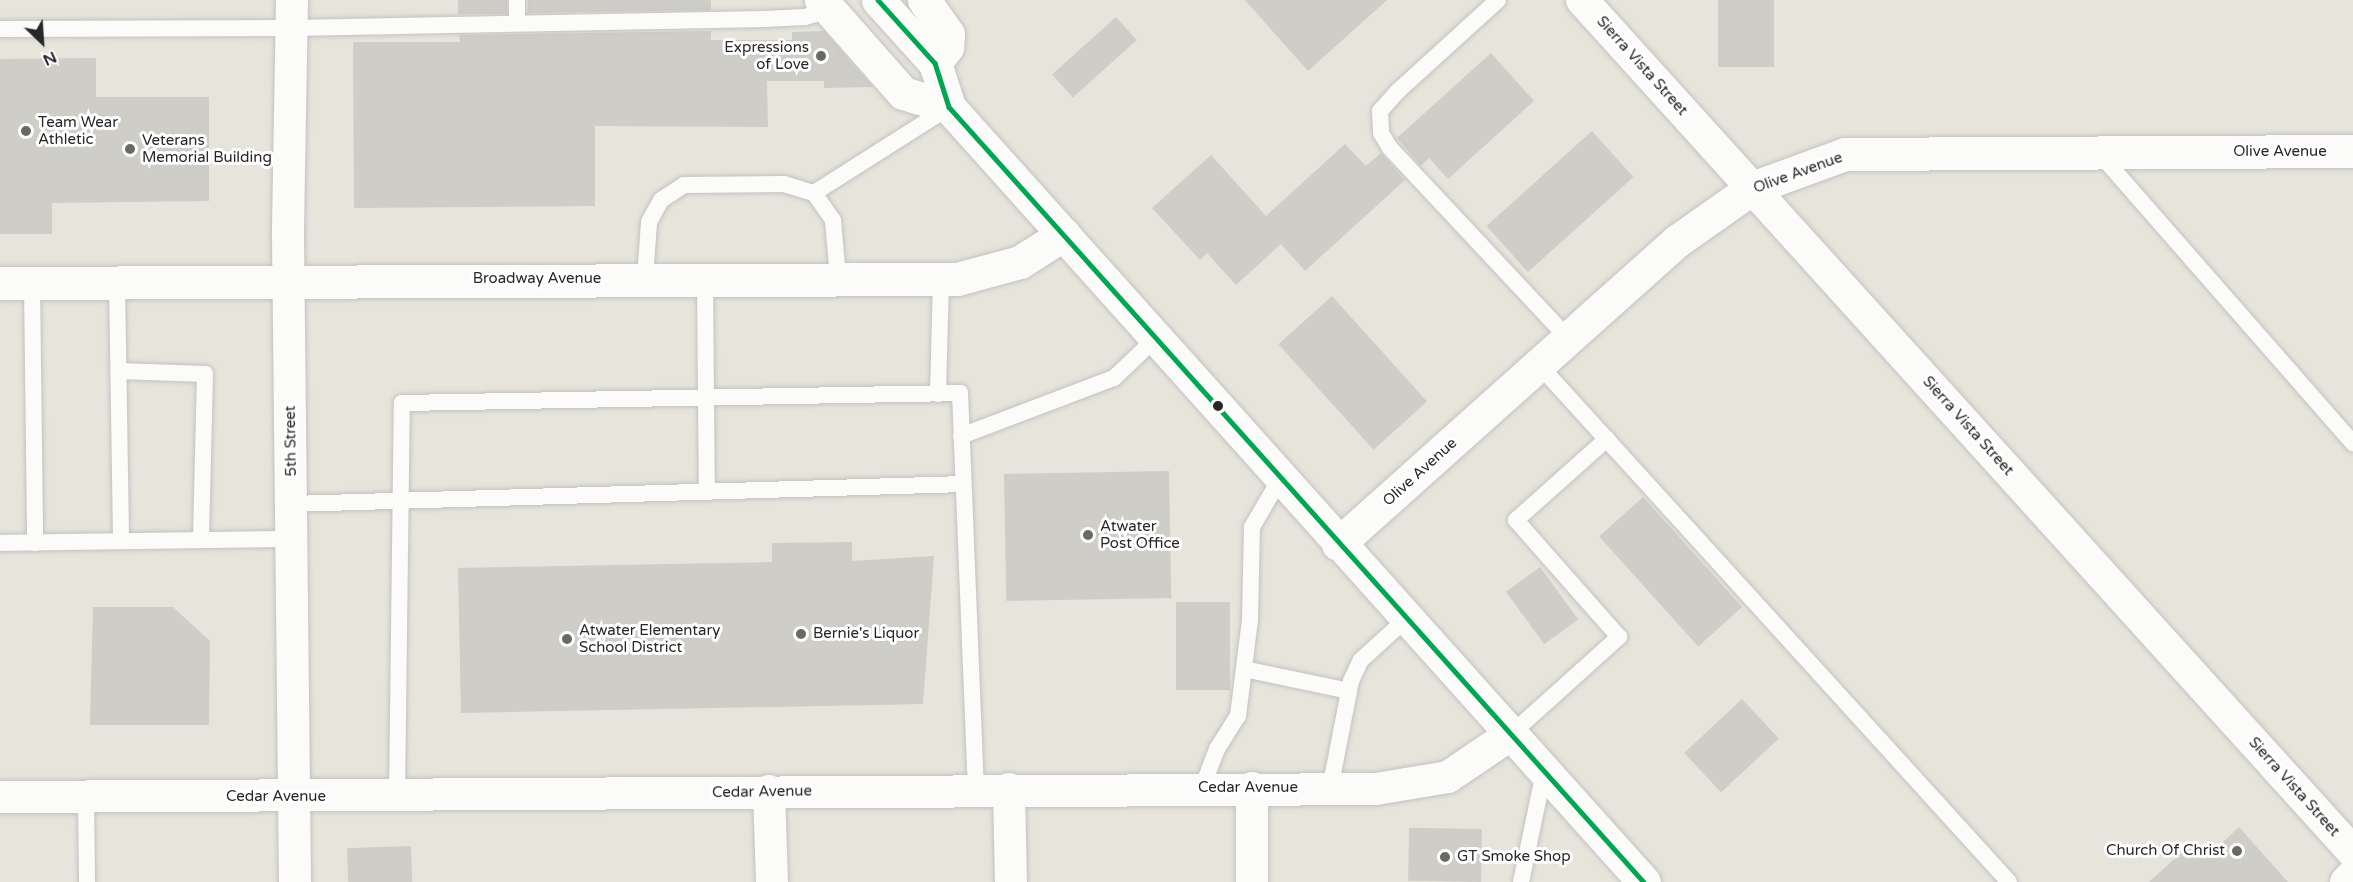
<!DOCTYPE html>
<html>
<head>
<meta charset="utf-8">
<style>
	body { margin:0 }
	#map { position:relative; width:2353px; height:882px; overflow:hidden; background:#e7e4db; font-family:"Varela Round",sans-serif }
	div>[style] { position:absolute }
	.building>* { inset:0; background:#cfcdc7; transform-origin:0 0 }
	.roads { filter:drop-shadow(0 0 2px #c3c2c2) drop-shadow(0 0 2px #c3c2c2) }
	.service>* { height:16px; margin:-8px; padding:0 8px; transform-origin:8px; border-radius:8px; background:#fbfbfa }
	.minor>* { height:32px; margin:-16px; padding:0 16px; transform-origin:16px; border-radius:16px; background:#fbfbfa }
	.tertiary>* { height:33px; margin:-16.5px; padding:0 16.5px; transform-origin:16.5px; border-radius:16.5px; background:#fbfbfa }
	.secondary>* { height:33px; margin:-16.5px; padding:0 16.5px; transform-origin:16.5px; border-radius:16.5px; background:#fbfbfa }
	.bus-1>* { height:4.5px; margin:-2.25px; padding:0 2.25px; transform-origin:2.25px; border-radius:2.25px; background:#00a651 }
	.dots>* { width:16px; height:16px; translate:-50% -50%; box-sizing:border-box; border:3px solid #fff; border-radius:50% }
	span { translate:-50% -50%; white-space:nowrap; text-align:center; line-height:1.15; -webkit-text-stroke:6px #fff; paint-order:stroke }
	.poi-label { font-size:15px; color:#272727 }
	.right { translate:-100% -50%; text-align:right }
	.left { translate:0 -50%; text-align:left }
	.street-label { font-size:15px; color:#272727 }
	.north { position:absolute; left:12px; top:12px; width:60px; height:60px; -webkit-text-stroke:4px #fff; paint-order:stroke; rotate:155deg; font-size:16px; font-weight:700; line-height:24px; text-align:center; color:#272727 }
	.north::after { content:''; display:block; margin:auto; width:21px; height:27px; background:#272727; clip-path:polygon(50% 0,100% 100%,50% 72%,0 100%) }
</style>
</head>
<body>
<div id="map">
	<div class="building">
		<div style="left:458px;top:0;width:49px;height:14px"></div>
		<div style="clip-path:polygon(528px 0,711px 0,711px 10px,528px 13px)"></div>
		<div style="clip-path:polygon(1245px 0,1387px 0,1308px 71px)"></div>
		<div style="left:1718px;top:0;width:56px;height:67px"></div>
		<div style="left:1116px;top:17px;width:31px;height:86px;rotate:48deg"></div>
		<div style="clip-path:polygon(711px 31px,711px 40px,792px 40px,792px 32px,824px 31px,873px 87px,824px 88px,824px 81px,767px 81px,768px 127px,595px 126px,595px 206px,354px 208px,353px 42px,460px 42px,459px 35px)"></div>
		<div style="clip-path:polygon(1491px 53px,1534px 101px,1448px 179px,1429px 158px,1421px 166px,1397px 138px)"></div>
		<div style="clip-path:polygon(96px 58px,96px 97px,209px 97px,209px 201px,52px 203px,52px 234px,0 234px,0 59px)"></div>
		<div style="left:1592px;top:131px;width:62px;height:142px;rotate:48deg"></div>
		<div style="clip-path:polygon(1345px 144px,1366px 166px,1381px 153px,1405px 180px,1305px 271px,1281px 244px,1236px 285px,1207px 253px,1200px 260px,1152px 208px,1211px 155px,1266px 216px)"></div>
		<div style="left:1332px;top:296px;width:142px;height:72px;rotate:48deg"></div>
		<div style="left:1169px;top:471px;width:127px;height:165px;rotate:89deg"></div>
		<div style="left:1643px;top:497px;width:148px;height:59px;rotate:48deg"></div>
		<div style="clip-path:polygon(852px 542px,852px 561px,934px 556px,923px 704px,461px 713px,458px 568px,772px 562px,772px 543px)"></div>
		<div style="left:1540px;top:567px;width:65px;height:42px;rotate:54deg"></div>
		<div style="left:1176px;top:602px;width:54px;height:88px"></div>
		<div style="clip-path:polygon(93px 607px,173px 607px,210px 641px,209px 725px,90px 725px)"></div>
		<div style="left:1742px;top:699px;width:54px;height:79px;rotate:47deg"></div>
		<div style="clip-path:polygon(2239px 827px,2288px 882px,2149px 882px,2191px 844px,2205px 859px)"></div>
		<div style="left:1482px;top:829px;width:53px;height:73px;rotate:91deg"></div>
		<div style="left:411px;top:846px;width:36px;height:64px;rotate:88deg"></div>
	</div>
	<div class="roads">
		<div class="service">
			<div style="left:517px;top:0;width:23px;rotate:90deg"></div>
			<div style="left:1498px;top:0;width:135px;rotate:137.7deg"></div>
			<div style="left:1398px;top:91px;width:27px;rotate:132deg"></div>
			<div style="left:1380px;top:111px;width:22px;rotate:87deg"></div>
			<div style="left:1381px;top:133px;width:17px;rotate:59deg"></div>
			<div style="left:1390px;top:148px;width:262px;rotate:46.9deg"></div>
			<div style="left:0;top:29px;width:293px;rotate:-0.2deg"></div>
			<div style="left:293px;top:28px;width:471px;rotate:-1.1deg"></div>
			<div style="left:764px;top:19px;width:41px;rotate:-2.8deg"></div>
			<div style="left:805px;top:17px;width:26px;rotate:-16deg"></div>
			<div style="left:2099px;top:153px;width:386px;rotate:48.8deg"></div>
			<div style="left:814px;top:193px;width:159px;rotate:-32.4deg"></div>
			<div style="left:645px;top:278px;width:56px;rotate:-85.9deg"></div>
			<div style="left:649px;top:222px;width:25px;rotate:-61deg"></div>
			<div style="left:661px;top:200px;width:27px;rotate:-33deg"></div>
			<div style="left:684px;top:185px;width:100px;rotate:-0.6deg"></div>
			<div style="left:784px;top:184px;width:31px;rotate:17deg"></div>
			<div style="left:814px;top:193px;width:33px;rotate:55deg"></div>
			<div style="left:833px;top:220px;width:58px;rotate:85.1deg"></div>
			<div style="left:705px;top:279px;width:213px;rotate:89.5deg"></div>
			<div style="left:117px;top:282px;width:259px;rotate:89.1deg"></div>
			<div style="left:32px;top:283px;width:260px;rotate:89.3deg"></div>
			<div style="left:1540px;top:366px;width:697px;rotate:47.73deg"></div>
			<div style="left:119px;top:371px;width:86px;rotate:2deg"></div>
			<div style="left:205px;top:374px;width:166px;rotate:91.4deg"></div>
			<div style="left:938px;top:394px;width:115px;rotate:-88.5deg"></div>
			<div style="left:961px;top:436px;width:164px;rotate:-20.8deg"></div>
			<div style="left:1114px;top:378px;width:58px;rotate:-43.6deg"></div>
			<div style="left:291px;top:504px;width:672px;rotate:-1.7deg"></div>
			<div style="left:0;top:543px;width:292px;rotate:-0.8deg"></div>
			<div style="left:1244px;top:669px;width:107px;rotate:11.8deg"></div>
			<div style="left:1510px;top:735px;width:147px;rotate:-42deg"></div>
			<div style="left:1619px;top:637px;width:156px;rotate:-131.4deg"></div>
			<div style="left:1516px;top:520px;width:122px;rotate:-41.7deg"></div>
			<div style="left:1202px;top:788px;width:42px;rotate:-69deg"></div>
			<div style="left:1217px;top:749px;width:39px;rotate:-58deg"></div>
			<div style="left:1238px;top:716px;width:97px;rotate:-82.9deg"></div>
			<div style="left:1250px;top:620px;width:93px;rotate:-88.8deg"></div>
			<div style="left:1252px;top:527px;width:56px;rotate:-59.7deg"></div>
			<div style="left:1330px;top:789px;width:110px;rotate:-79deg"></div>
			<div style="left:1351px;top:681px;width:23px;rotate:-65deg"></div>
			<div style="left:1361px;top:660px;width:61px;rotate:-42.3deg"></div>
			<div style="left:397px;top:796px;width:393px;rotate:-89.3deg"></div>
			<div style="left:402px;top:403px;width:558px;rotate:-1.03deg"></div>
			<div style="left:960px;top:393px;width:397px;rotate:87.7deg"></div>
			<div style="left:86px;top:797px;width:85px;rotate:89.3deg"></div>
			<div style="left:1521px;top:882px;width:112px;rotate:-78.2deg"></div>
		</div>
		<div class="minor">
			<div style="left:292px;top:0;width:236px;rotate:91deg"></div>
			<div style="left:288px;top:236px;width:646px;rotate:89.38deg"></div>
			<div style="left:1582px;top:0;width:1149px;rotate:47.86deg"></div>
			<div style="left:1252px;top:788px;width:94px;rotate:90deg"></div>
			<div style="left:1009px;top:789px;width:93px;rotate:88.8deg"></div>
			<div style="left:769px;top:791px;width:91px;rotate:88.1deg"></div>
			<div style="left:0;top:797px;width:1376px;rotate:-0.33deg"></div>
			<div style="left:1376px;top:789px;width:73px;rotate:-9.5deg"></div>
			<div style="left:1448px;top:777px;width:75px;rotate:-34.1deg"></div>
			<div style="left:2346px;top:882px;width:10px;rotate:-45deg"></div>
		</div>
		<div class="tertiary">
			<div style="left:0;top:283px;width:957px;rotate:-0.24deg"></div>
			<div style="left:957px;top:279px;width:65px;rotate:-15.1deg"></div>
			<div style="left:1020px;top:262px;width:52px;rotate:-32.5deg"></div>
		</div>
		<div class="secondary">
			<div style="left:821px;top:0;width:124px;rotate:48.6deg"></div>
			<div style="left:903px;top:93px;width:48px;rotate:16.9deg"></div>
			<div style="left:878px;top:0;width:85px;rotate:47.9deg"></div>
			<div style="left:935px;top:63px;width:46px;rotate:72.3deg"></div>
			<div style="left:949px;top:107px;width:1041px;rotate:48.12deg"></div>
			<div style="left:924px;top:0;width:42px;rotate:54.8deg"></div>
			<div style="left:948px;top:34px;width:13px;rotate:94deg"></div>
			<div style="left:947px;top:47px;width:20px;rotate:127deg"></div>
			<div style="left:1338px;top:544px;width:455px;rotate:-41.8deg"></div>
			<div style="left:1677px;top:241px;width:92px;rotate:-35.2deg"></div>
			<div style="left:1752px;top:188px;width:99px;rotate:-20.1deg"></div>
			<div style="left:1845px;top:154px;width:508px;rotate:-0.34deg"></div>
		</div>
	</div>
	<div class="bus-1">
		<div style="left:878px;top:0;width:85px;rotate:47.9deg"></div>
		<div style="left:935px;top:63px;width:46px;rotate:72.3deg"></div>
		<div style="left:949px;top:107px;width:1041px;rotate:48.12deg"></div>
	</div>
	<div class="dots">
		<div style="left:821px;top:56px;background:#6a6966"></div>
		<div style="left:26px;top:131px;background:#6a6966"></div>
		<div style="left:130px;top:149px;background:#6a6966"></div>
		<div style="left:1218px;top:406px;background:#272727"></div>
		<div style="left:1088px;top:535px;background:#6a6966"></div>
		<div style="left:801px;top:634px;background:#6a6966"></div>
		<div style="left:567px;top:639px;background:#6a6966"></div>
		<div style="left:2237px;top:851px;background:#6a6966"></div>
		<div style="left:1445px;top:857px;background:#6a6966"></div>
	</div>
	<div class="poi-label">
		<span class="right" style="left:809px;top:56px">Expressions<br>of Love</span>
		<span class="left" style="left:38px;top:131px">Team Wear<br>Athletic</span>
		<span class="left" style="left:142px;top:149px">Veterans<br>Memorial Building</span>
		<span class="left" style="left:1100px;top:535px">Atwater<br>Post Office</span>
		<span class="left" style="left:579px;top:639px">Atwater Elementary<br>School District</span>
		<span class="left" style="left:813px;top:634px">Bernie's Liquor</span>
		<span class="right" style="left:2225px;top:851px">Church Of Christ</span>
		<span class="left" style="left:1457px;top:857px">GT Smoke Shop</span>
	</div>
	<div class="street-label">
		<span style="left:1642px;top:66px;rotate:48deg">Sierra Vista Street</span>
		<span style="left:2280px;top:152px">Olive Avenue</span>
		<span style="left:1798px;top:173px;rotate:-20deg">Olive Avenue</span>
		<span style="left:537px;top:279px">Broadway Avenue</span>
		<span style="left:1968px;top:426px;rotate:48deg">Sierra Vista Street</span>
		<span style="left:291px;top:441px;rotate:-91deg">5th Street</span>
		<span style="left:1420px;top:472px;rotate:-42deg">Olive Avenue</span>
		<span style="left:2294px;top:787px;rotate:48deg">Sierra Vista Street</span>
		<span style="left:1248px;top:788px">Cedar Avenue</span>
		<span style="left:762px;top:792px;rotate:-1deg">Cedar Avenue</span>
		<span style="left:276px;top:797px">Cedar Avenue</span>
	</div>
	<div class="north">N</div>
</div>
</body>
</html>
